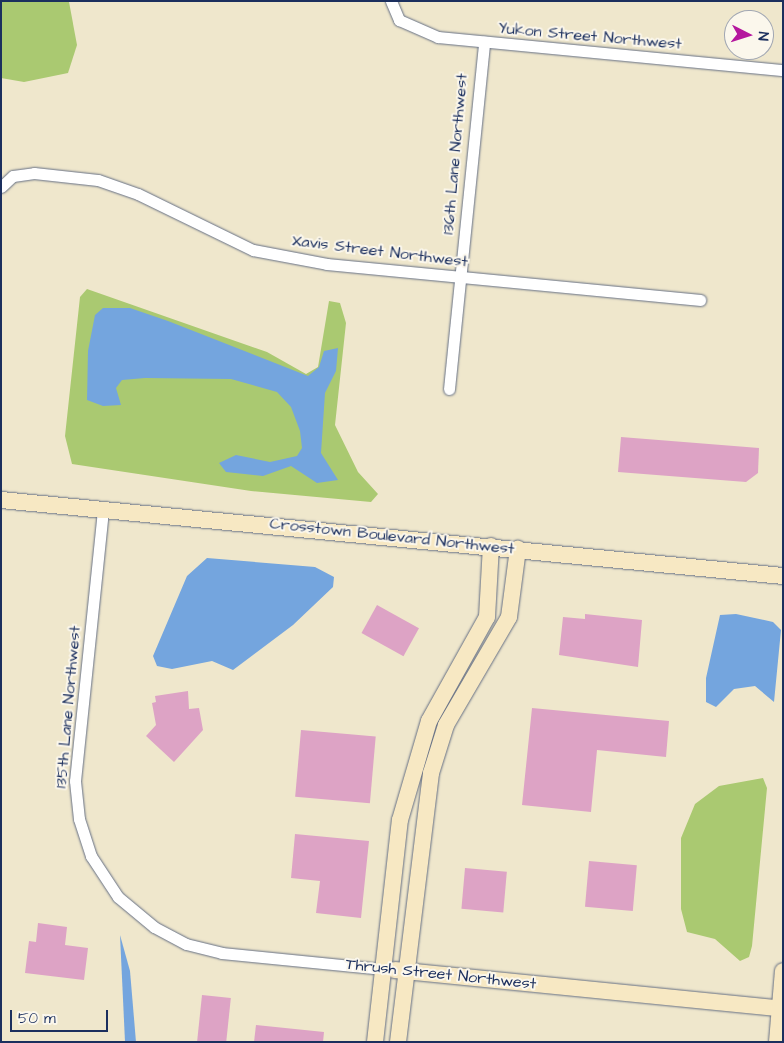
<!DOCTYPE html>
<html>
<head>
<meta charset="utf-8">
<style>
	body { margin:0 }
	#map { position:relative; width:784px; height:1043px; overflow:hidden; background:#efe7cc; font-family:"Architects Daughter",sans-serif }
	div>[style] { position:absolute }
	.green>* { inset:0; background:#aac971 }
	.water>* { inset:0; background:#74a5de }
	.building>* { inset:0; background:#dda3c5; transform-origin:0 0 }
	.roads { filter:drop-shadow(0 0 1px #656f84) drop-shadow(0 0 1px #656f84) }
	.street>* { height:11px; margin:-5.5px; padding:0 5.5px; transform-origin:5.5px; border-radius:5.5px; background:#fff }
	.secondary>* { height:16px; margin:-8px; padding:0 8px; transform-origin:8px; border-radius:8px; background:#f7e8c3 }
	span { translate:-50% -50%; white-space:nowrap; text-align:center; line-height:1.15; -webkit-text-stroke:4px #fbf7ec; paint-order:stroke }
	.street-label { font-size:16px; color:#1b2f5e }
	.frame { position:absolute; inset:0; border:2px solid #1b2f5e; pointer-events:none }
	.north { position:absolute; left:724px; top:10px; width:50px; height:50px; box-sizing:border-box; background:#fbf7ec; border:1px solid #a1a7b3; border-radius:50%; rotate:95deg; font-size:14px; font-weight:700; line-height:20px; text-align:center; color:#1b2f5e }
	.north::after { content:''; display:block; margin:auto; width:18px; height:22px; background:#b5179e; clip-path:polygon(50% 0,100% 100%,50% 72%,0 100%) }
	.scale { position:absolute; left:10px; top:1010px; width:98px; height:22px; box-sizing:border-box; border:2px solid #1b2f5e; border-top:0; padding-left:6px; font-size:15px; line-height:18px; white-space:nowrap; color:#1b2f5e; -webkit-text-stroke:4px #fbf7ec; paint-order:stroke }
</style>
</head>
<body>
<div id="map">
	<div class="green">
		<div style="clip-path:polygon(1px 1px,69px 2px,77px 45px,68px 73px,24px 82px,1px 78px)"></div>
		<div style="clip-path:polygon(87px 289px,267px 352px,306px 374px,318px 367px,329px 301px,340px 303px,346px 323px,335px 425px,358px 472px,378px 494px,371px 502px,251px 491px,72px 464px,65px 436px,80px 297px)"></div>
		<div style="clip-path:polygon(763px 778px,767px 788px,752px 946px,749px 957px,740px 961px,715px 939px,687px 932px,681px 909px,681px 838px,695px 804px,719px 786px)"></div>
	</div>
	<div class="water">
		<div style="clip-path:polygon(103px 308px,130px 308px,168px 321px,308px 376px,319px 367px,324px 351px,338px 348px,336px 371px,325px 393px,321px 453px,338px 480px,317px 483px,291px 466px,263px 476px,226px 472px,219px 463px,236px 455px,270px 462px,297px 456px,302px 448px,300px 431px,291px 407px,277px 392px,231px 379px,145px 378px,122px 380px,116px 388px,121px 405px,103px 406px,87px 400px,88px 351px,95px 315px)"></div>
		<div style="clip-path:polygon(207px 558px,315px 567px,334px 577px,333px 587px,293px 625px,233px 670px,212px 661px,172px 669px,157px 666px,153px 656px,187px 576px)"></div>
		<div style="clip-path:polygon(736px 614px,773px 622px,781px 630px,774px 702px,755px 686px,734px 689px,716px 707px,706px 702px,706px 678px,720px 615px)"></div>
		<div style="clip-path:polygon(120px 935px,130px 971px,136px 1042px,125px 1042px)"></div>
	</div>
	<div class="building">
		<div style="clip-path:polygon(621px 437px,759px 448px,758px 473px,746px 482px,618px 472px)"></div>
		<div style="left:377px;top:605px;width:48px;height:32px;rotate:29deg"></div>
		<div style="clip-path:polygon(585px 614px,642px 620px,638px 667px,559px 655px,563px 617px,585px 619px)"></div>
		<div style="clip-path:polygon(188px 691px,189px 709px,199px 708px,203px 730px,174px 762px,146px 736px,156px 725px,152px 703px,156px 702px,155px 696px)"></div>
		<div style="clip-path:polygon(532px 708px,669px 721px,666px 757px,597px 750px,591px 812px,522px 805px)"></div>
		<div style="left:301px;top:730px;width:75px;height:67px;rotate:5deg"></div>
		<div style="clip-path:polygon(295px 834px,369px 841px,361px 918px,316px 913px,320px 881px,291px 878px)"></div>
		<div style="left:589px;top:861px;width:48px;height:46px;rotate:5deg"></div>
		<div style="left:465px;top:868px;width:42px;height:41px;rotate:5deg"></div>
		<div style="clip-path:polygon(38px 923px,67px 927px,65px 945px,88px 948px,84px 980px,25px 973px,29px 941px,36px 942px)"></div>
		<div style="left:202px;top:995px;width:29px;height:47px;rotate:6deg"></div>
		<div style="clip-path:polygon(256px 1025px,324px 1032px,323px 1042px,254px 1042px)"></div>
	</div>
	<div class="roads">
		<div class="street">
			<div style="left:391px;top:1px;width:21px;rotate:67deg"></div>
			<div style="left:399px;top:20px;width:43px;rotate:23.6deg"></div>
			<div style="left:438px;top:37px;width:347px;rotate:5.5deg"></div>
			<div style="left:1px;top:187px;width:16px;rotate:-43deg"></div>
			<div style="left:13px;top:176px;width:21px;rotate:-8deg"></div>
			<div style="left:34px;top:173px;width:64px;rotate:6.2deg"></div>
			<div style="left:98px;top:180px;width:42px;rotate:19.3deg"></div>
			<div style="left:138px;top:194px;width:128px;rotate:26deg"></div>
			<div style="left:253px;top:250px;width:75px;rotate:10.7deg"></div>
			<div style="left:327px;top:264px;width:375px;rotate:5.5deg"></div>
			<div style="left:449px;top:389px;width:349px;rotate:-84.2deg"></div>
			<div style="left:103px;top:510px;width:272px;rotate:95.9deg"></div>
			<div style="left:75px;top:781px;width:38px;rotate:84deg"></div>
			<div style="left:79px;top:819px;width:39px;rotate:72deg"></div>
			<div style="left:91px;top:856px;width:49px;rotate:56.6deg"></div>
			<div style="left:118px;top:897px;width:47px;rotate:39.8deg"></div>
			<div style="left:154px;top:927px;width:36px;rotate:28deg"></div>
			<div style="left:186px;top:944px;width:37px;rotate:14deg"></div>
			<div style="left:222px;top:953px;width:162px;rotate:5.7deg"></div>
		</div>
		<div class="secondary">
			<div style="left:1px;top:500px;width:786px;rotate:5.55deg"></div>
			<div style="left:395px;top:970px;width:386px;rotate:5.7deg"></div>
			<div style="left:375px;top:1042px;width:223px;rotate:-83.6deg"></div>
			<div style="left:400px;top:820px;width:103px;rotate:-73.7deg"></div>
			<div style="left:429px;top:721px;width:119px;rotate:-60.9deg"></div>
			<div style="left:487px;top:617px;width:71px;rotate:-86.8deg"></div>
			<div style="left:398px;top:1042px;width:271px;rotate:-83deg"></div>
			<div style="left:431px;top:773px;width:50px;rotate:-72.6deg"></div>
			<div style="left:446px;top:725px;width:125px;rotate:-59.7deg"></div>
			<div style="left:509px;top:617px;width:69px;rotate:-82.5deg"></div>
			<div style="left:777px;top:1042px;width:71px;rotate:-85.2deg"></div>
		</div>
	</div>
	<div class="street-label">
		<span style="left:590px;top:36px;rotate:5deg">Yukon Street Northwest</span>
		<span style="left:455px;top:154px;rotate:-85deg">136th Lane Northwest</span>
		<span style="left:380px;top:251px;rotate:7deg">Xavis Street Northwest</span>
		<span style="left:392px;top:536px;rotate:6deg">Crosstown Boulevard Northwest</span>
		<span style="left:68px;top:707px;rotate:-85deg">135th Lane Northwest</span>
		<span style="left:441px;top:974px;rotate:6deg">Thrush Street Northwest</span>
	</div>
	<div class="frame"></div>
	<div class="north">N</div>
	<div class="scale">50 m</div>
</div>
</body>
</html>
